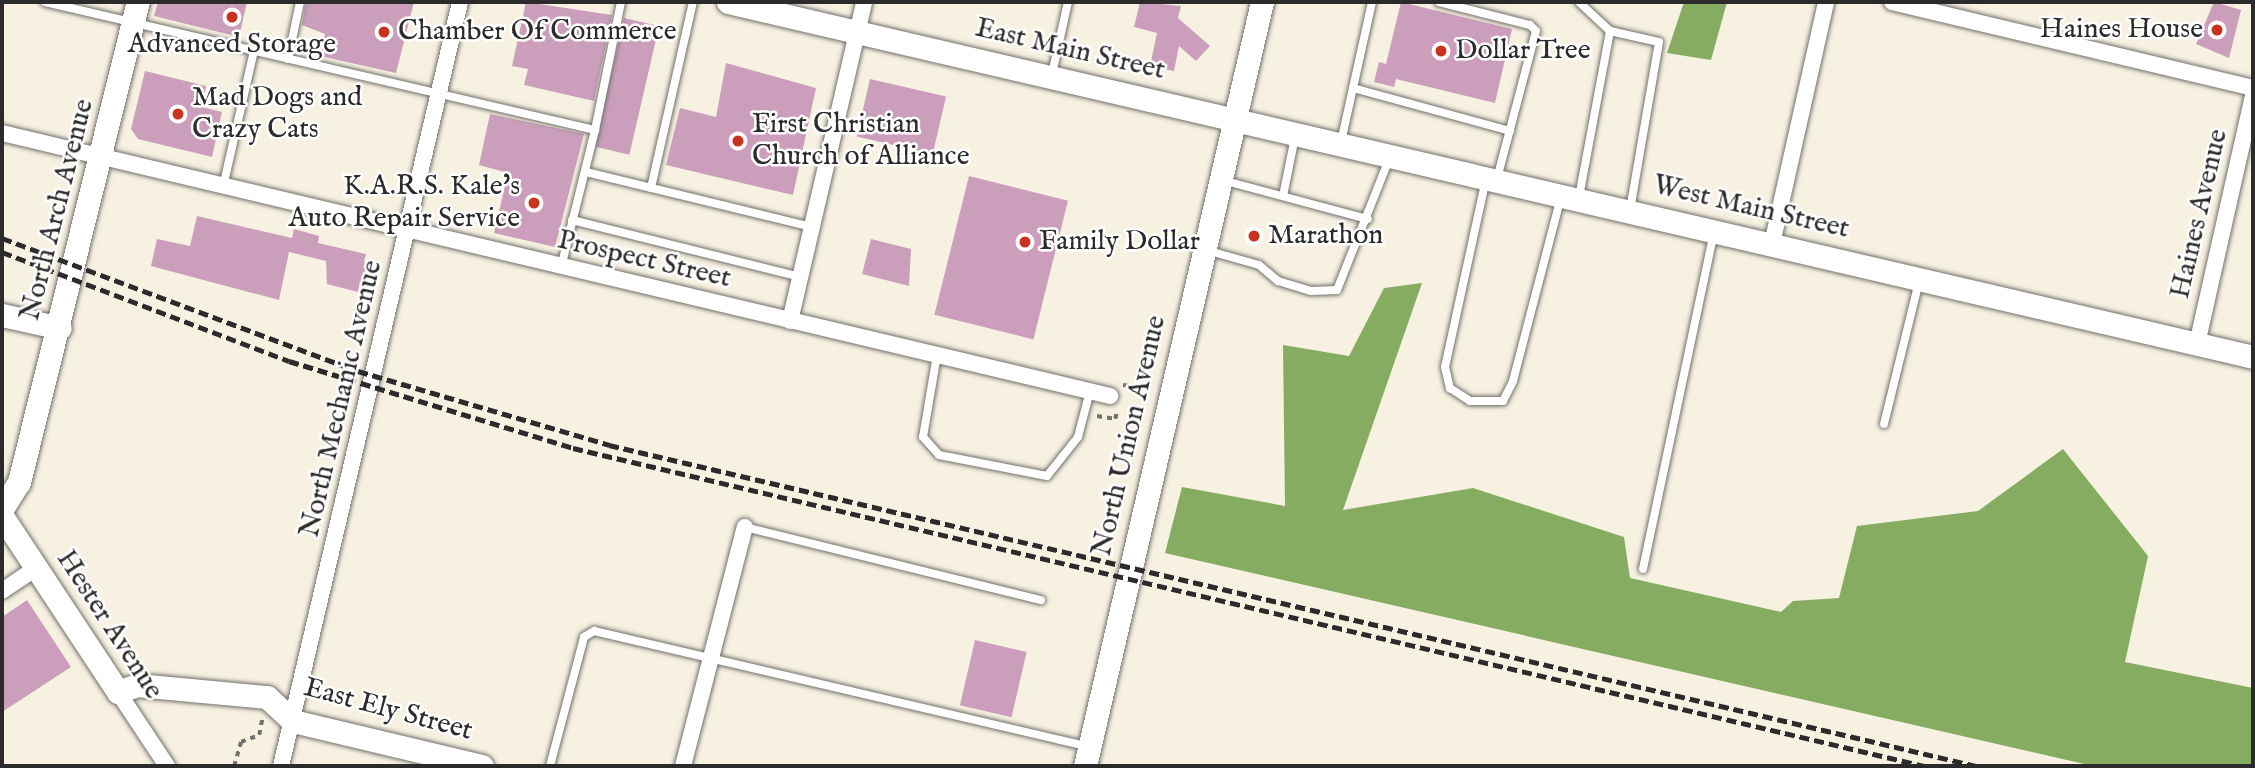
<!DOCTYPE html>
<html>
<head>
<meta charset="utf-8">
<style>
	body { margin:0 }
	#map { position:relative; width:2255px; height:768px; overflow:hidden; background:#f6f1e1; font-family:"IM FELL English",serif }
	div>[style] { position:absolute }
	.forest>* { inset:0; background:#86ac61 }
	.building>* { inset:0; background:#cb9fbc; transform-origin:0 0 }
	.path>* { height:3.5px; margin-top:-1.75px; transform-origin:0; background:repeating-linear-gradient(90deg,#72706b 0 5px,transparent 0 10px) }
	.roads { filter:drop-shadow(0 0 2px #72706b) drop-shadow(0 0 2px #72706b) }
	.lane>* { height:8px; margin:-4px; padding:0 4px; transform-origin:4px; border-radius:4px; background:#fff }
	.street>* { height:16px; margin:-8px; padding:0 8px; transform-origin:8px; border-radius:8px; background:#fff }
	.secondary>* { height:23px; margin:-11.5px; padding:0 11.5px; transform-origin:11.5px; border-radius:11.5px; background:#fff }
	.rail>* { height:5px; margin-top:-2.5px; transform-origin:0; background:repeating-linear-gradient(90deg,#2b2b2b 0 10px,transparent 0 15px) }
	.dots>* { width:19px; height:19px; translate:-50% -50%; box-sizing:border-box; border:4px solid #fff; border-radius:50% }
	span { translate:-50% -50%; white-space:nowrap; text-align:center; line-height:1.15; -webkit-text-stroke:5px #fff; paint-order:stroke }
	.poi-label { font-size:28px; color:#2b2b2b }
	.right { translate:-100% -50%; text-align:right }
	.left { translate:0 -50%; text-align:left }
	.street-label { font-size:28px; color:#2b2b2b }
	.frame { position:absolute; inset:0; border:4px solid #2b2b2b; pointer-events:none }
</style>
</head>
<body>
<div id="map">
	<div class="forest">
		<div style="clip-path:polygon(1684px 2px,1727px 2px,1711px 60px,1667px 53px)"></div>
		<div style="clip-path:polygon(1422px 283px,1343px 510px,1473px 488px,1624px 537px,1630px 578px,1781px 612px,1793px 601px,1839px 598px,1857px 526px,1978px 511px,2063px 449px,2148px 556px,2125px 662px,2253px 688px,2253px 766px,2093px 766px,1165px 553px,1182px 487px,1285px 506px,1283px 345px,1349px 356px,1384px 288px)"></div>
	</div>
	<div class="building">
		<div style="clip-path:polygon(158px 2px,247px 2px,239px 37px,154px 16px)"></div>
		<div style="clip-path:polygon(306px 2px,414px 2px,396px 73px,320px 56px,325px 34px,302px 25px)"></div>
		<div style="clip-path:polygon(526px 2px,612px 15px,594px 101px,524px 85px,528px 69px,512px 66px)"></div>
		<div style="clip-path:polygon(1140px 2px,1181px 6px,1178px 18px,1210px 46px,1196px 61px,1179px 46px,1174px 71px,1150px 66px,1157px 33px,1134px 27px)"></div>
		<div style="clip-path:polygon(1401px 2px,1512px 29px,1495px 103px,1396px 79px,1394px 87px,1374px 82px,1379px 62px,1386px 64px)"></div>
		<div style="clip-path:polygon(2214px 2px,2241px 10px,2229px 58px,2196px 44px)"></div>
		<div style="left:624px;top:18px;width:36px;height:132px;rotate:13deg"></div>
		<div style="clip-path:polygon(726px 63px,816px 88px,793px 195px,666px 165px,680px 108px,716px 117px)"></div>
		<div style="clip-path:polygon(145px 71px,206px 86px,202px 107px,222px 112px,212px 157px,138px 139px,131px 129px)"></div>
		<div style="left:870px;top:79px;width:78px;height:59px;rotate:13deg"></div>
		<div style="clip-path:polygon(490px 114px,584px 134px,555px 247px,494px 233px,508px 173px,479px 165px)"></div>
		<div style="left:969px;top:176px;width:102px;height:143px;rotate:14deg"></div>
		<div style="clip-path:polygon(197px 216px,292px 238px,294px 229px,319px 236px,318px 243px,366px 254px,364px 262px,372px 263px,367px 284px,360px 282px,358px 292px,327px 284px,326px 261px,289px 252px,279px 300px,151px 266px,157px 239px,190px 246px)"></div>
		<div style="clip-path:polygon(871px 239px,911px 249px,909px 286px,862px 274px)"></div>
		<div style="clip-path:polygon(27px 600px,71px 667px,2px 712px,2px 617px)"></div>
		<div style="left:975px;top:640px;width:53px;height:67px;rotate:13deg"></div>
	</div>
	<div class="path">
		<div style="left:1123px;top:385px;width:29px;rotate:8deg"></div>
		<div style="left:1097px;top:416px;width:18px;rotate:9deg"></div>
		<div style="left:1115px;top:419px;width:9px;rotate:-77deg"></div>
		<div style="left:234px;top:766px;width:25px;rotate:-74deg"></div>
		<div style="left:241px;top:742px;width:19px;rotate:-21deg"></div>
		<div style="left:259px;top:735px;width:16px;rotate:-79deg"></div>
	</div>
	<div class="roads">
		<div class="lane">
			<div style="left:45px;top:2px;width:565px;rotate:13.1deg"></div>
			<div style="left:595px;top:130px;width:141px;rotate:103.9deg"></div>
			<div style="left:1439px;top:2px;width:94px;rotate:14.2deg"></div>
			<div style="left:1530px;top:25px;width:8px;rotate:45deg"></div>
			<div style="left:1536px;top:31px;width:153px;rotate:104.8deg"></div>
			<div style="left:1610px;top:31px;width:50px;rotate:12.7deg"></div>
			<div style="left:1659px;top:42px;width:170px;rotate:99.8deg"></div>
			<div style="left:288px;top:59px;width:58px;rotate:-78.1deg"></div>
			<div style="left:1052px;top:74px;width:74px;rotate:-77.5deg"></div>
			<div style="left:1353px;top:88px;width:163px;rotate:15.3deg"></div>
			<div style="left:595px;top:130px;width:131px;rotate:-78.5deg"></div>
			<div style="left:1341px;top:142px;width:143px;rotate:-77.5deg"></div>
			<div style="left:586px;top:172px;width:233px;rotate:13.7deg"></div>
			<div style="left:1486px;top:179px;width:192px;rotate:102.3deg"></div>
			<div style="left:1445px;top:367px;width:22px;rotate:77deg"></div>
			<div style="left:1450px;top:388px;width:24px;rotate:33deg"></div>
			<div style="left:1470px;top:401px;width:33px"></div>
			<div style="left:1503px;top:401px;width:22px;rotate:-63deg"></div>
			<div style="left:1513px;top:381px;width:190px;rotate:-75.4deg"></div>
			<div style="left:1222px;top:180px;width:151px;rotate:15deg"></div>
			<div style="left:223px;top:187px;width:139px;rotate:-77.2deg"></div>
			<div style="left:651px;top:188px;width:191px;rotate:-77.3deg"></div>
			<div style="left:1283px;top:196px;width:60px;rotate:-78.5deg"></div>
			<div style="left:1579px;top:197px;width:169px;rotate:-79.4deg"></div>
			<div style="left:1610px;top:31px;width:42px;rotate:-136.9deg"></div>
			<div style="left:572px;top:220px;width:235px;rotate:14deg"></div>
			<div style="left:1206px;top:250px;width:55px;rotate:15.8deg"></div>
			<div style="left:1259px;top:265px;width:25px;rotate:40deg"></div>
			<div style="left:1278px;top:281px;width:34px;rotate:17deg"></div>
			<div style="left:1311px;top:291px;width:26px;rotate:-2deg"></div>
			<div style="left:1337px;top:290px;width:141px;rotate:-68.3deg"></div>
			<div style="left:937px;top:355px;width:83px;rotate:99.7deg"></div>
			<div style="left:923px;top:437px;width:24px;rotate:48deg"></div>
			<div style="left:939px;top:455px;width:110px;rotate:11deg"></div>
			<div style="left:1047px;top:476px;width:50px;rotate:-51.5deg"></div>
			<div style="left:1078px;top:437px;width:48px;rotate:-75.4deg"></div>
			<div style="left:1884px;top:424px;width:147px;rotate:-76.2deg"></div>
			<div style="left:745px;top:527px;width:305px;rotate:13.9deg"></div>
			<div style="left:1643px;top:569px;width:343px;rotate:-78.1deg"></div>
			<div style="left:550px;top:766px;width:133px;rotate:-75.2deg"></div>
			<div style="left:584px;top:637px;width:12px;rotate:-31deg"></div>
			<div style="left:594px;top:631px;width:505px;rotate:13.16deg"></div>
		</div>
		<div class="street">
			<div style="left:1892px;top:2px;width:371px;rotate:13.4deg"></div>
			<div style="left:2px;top:133px;width:1139px;rotate:13.35deg"></div>
			<div style="left:1772px;top:244px;width:248px;rotate:-77.4deg"></div>
			<div style="left:790px;top:321px;width:327px;rotate:-76.9deg"></div>
			<div style="left:2197px;top:344px;width:254px;rotate:-77.3deg"></div>
			<div style="left:2px;top:591px;width:41px;rotate:-34.1deg"></div>
			<div style="left:118px;top:692px;width:89px;rotate:56.5deg"></div>
			<div style="left:281px;top:766px;width:785px;rotate:-76.81deg"></div>
			<div style="left:683px;top:766px;width:247px;rotate:-75.5deg"></div>
		</div>
		<div class="secondary">
			<div style="left:728px;top:2px;width:1566px;rotate:13.1deg"></div>
			<div style="left:2px;top:315px;width:59px;rotate:12.6deg"></div>
			<div style="left:2px;top:509px;width:32px;rotate:-58deg"></div>
			<div style="left:19px;top:482px;width:495px;rotate:-76.1deg"></div>
			<div style="left:2px;top:516px;width:211px;rotate:56.6deg"></div>
			<div style="left:118px;top:692px;width:20px;rotate:-20deg"></div>
			<div style="left:137px;top:685px;width:131px;rotate:5.3deg"></div>
			<div style="left:267px;top:697px;width:35px;rotate:43deg"></div>
			<div style="left:293px;top:721px;width:194px;rotate:13.4deg"></div>
			<div style="left:1085px;top:766px;width:784px;rotate:-76.96deg"></div>
		</div>
	</div>
	<div class="rail">
		<div style="left:2px;top:238px;width:380px;rotate:20.5deg"></div>
		<div style="left:358px;top:371px;width:262px;rotate:16.4deg"></div>
		<div style="left:609px;top:445px;width:1404px;rotate:13.21deg"></div>
		<div style="left:2px;top:252px;width:307px;rotate:20.8deg"></div>
		<div style="left:289px;top:361px;width:297px;rotate:17deg"></div>
		<div style="left:573px;top:448px;width:1389px;rotate:13.24deg"></div>
	</div>
	<div class="dots">
		<div style="left:232px;top:17px;background:#c8321e"></div>
		<div style="left:2217px;top:30px;background:#c8321e"></div>
		<div style="left:384px;top:32px;background:#c8321e"></div>
		<div style="left:1441px;top:51px;background:#c8321e"></div>
		<div style="left:178px;top:114px;background:#c8321e"></div>
		<div style="left:738px;top:141px;background:#c8321e"></div>
		<div style="left:534px;top:203px;background:#c8321e"></div>
		<div style="left:1254px;top:236px;background:#c8321e"></div>
		<div style="left:1025px;top:242px;background:#c8321e"></div>
	</div>
	<div class="poi-label">
		<span class="right" style="left:2203px;top:30px">Haines House</span>
		<span class="left" style="left:398px;top:32px">Chamber Of Commerce</span>
		<span style="left:232px;top:45px">Advanced Storage</span>
		<span class="left" style="left:1455px;top:51px">Dollar Tree</span>
		<span class="left" style="left:192px;top:114px">Mad Dogs and<br>Crazy Cats</span>
		<span class="left" style="left:752px;top:141px">First Christian<br>Church of Alliance</span>
		<span class="right" style="left:520px;top:203px">K.A.R.S. Kale's<br>Auto Repair Service</span>
		<span class="left" style="left:1268px;top:236px">Marathon</span>
		<span class="left" style="left:1039px;top:242px">Family Dollar</span>
	</div>
	<div class="street-label">
		<span style="left:1070px;top:50px;rotate:13deg">East Main Street</span>
		<span style="left:1751px;top:208px;rotate:13deg">West Main Street</span>
		<span style="left:58px;top:210px;rotate:-76deg">North Arch Avenue</span>
		<span style="left:2200px;top:214px;rotate:-77deg">Haines Avenue</span>
		<span style="left:644px;top:260px;rotate:13deg">Prospect Street</span>
		<span style="left:342px;top:399px;rotate:-77deg">North Mechanic Avenue</span>
		<span style="left:1130px;top:436px;rotate:-77deg">North Union Avenue</span>
		<span style="left:109px;top:625px;rotate:57deg">Hester Avenue</span>
		<span style="left:388px;top:710px;rotate:15deg">East Ely Street</span>
	</div>
	<div class="frame"></div>
</div>
</body>
</html>
